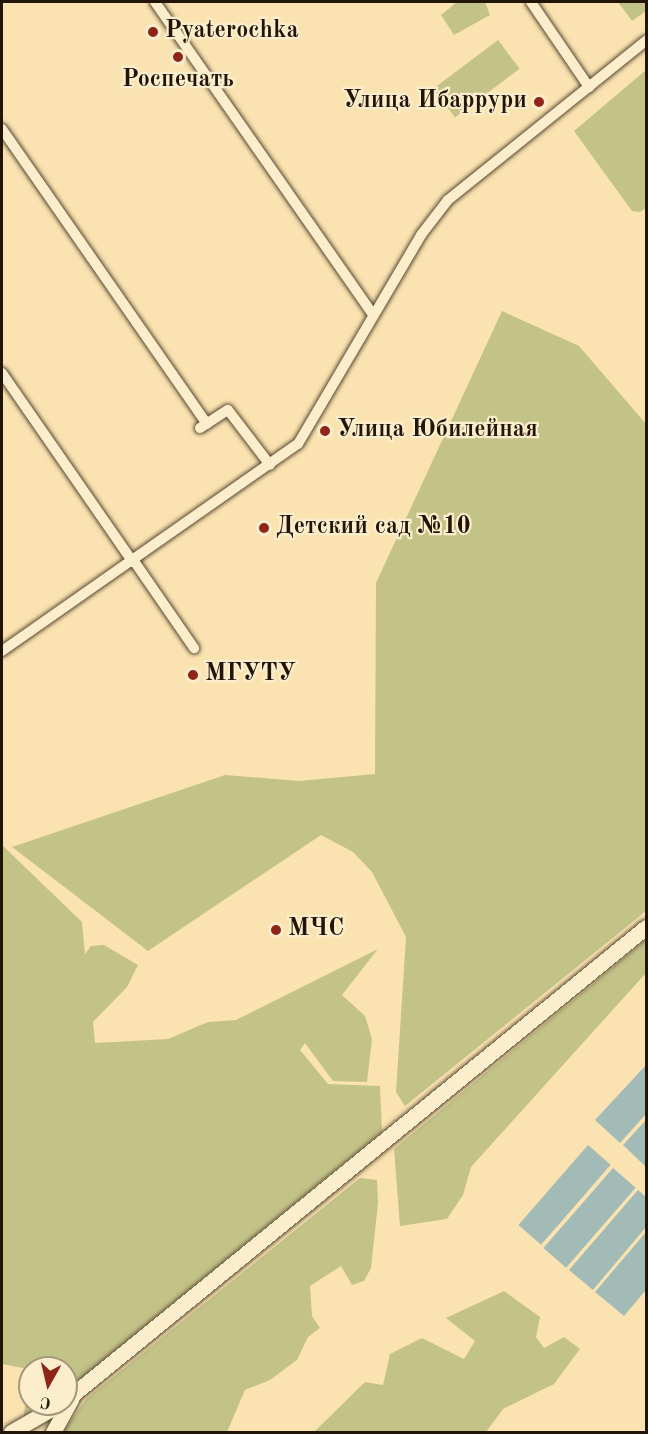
<!DOCTYPE html>
<html>
<head>
<meta charset="utf-8">
<style>
	body { margin:0 }
	#map { position:relative; width:648px; height:1434px; overflow:hidden; background:#fbe3b1; font-family:"Old Standard TT",serif }
	div>[style] { position:absolute }
	.green>* { inset:0; background:#c3c388; transform-origin:0 0 }
	.water>* { inset:0; background:#a3bbb6; transform-origin:0 0 }
	.roads { filter:drop-shadow(0 0 2px #584831) drop-shadow(0 0 2px #584831) }
	.street>* { height:10px; margin:-5px; padding:0 5px; transform-origin:5px; border-radius:5px; background:#fcedcc }
	.secondary>* { height:15px; margin:-7.5px; padding:0 7.5px; transform-origin:7.5px; border-radius:7.5px; background:#fcedcc }
	.dots>* { width:16px; height:16px; translate:-50% -50%; box-sizing:border-box; border:3px solid #fcedcc; border-radius:50% }
	span { translate:-50% -50%; white-space:nowrap; text-align:center; line-height:1.15; -webkit-text-stroke:4.5px #fcedcc; paint-order:stroke }
	.poi-label { font-size:24px; color:#221506; font-weight:700 }
	.left { translate:0 -50%; text-align:left }
	.right { translate:-100% -50%; text-align:right }
	.frame { position:absolute; inset:0; border:3px solid #221506; pointer-events:none }
	.north { position:absolute; left:18px; top:1356px; width:60px; height:60px; box-sizing:border-box; background:#fcedcc; border:2px solid #a5977d; border-radius:50%; rotate:188deg; font-size:16px; font-weight:700; line-height:24px; text-align:center; color:#221506 }
	.north::after { content:''; display:block; margin:auto; width:21px; height:27px; background:#8f2418; clip-path:polygon(50% 0,100% 100%,50% 72%,0 100%) }
</style>
</head>
<body>
<div id="map">
	<div class="green">
		<div style="clip-path:polygon(457px 2px,485px 2px,490px 15px,454px 35px,441px 15px)"></div>
		<div style="clip-path:polygon(618px 2px,646px 2px,646px 23px,646px 11px,632px 21px)"></div>
		<div style="left:498px;top:40px;width:36px;height:81px;rotate:53deg"></div>
		<div style="clip-path:polygon(646px 70px,646px 208px,640px 212px,632px 211px,574px 131px)"></div>
		<div style="clip-path:polygon(502px 311px,579px 346px,646px 424px,646px 911px,405px 1106px,396px 1092px,406px 937px,372px 872px,353px 852px,321px 835px,148px 951px,12px 847px,225px 775px,299px 781px,375px 774px,376px 583px)"></div>
		<div style="clip-path:polygon(2px 845px,82px 922px,85px 954px,91px 946px,104px 945px,138px 965px,127px 987px,93px 1022px,95px 1043px,168px 1039px,208px 1022px,236px 1020px,378px 949px,342px 995px,365px 1016px,372px 1039px,367px 1082px,333px 1081px,305px 1043px,300px 1050px,328px 1084px,380px 1086px,382px 1132px,70px 1387px,66px 1390px,66px 1368px,30px 1368px,30px 1404px,43px 1404px,24px 1416px,28px 1369px,2px 1364px)"></div>
		<div style="clip-path:polygon(646px 940px,646px 973px,471px 1167px,463px 1195px,447px 1219px,400px 1226px,394px 1149px)"></div>
		<div style="clip-path:polygon(360px 1178px,377px 1180px,378px 1203px,371px 1268px,364px 1281px,352px 1285px,341px 1266px,310px 1286px,312px 1316px,320px 1328px,308px 1337px,297px 1360px,270px 1380px,245px 1390px,227px 1432px,63px 1432px,86px 1399px)"></div>
		<div style="clip-path:polygon(504px 1291px,540px 1317px,536px 1337px,544px 1348px,564px 1337px,580px 1349px,554px 1384px,503px 1409px,486px 1432px,314px 1432px,365px 1382px,383px 1385px,390px 1354px,422px 1338px,464px 1359px,475px 1341px,446px 1318px)"></div>
	</div>
	<div class="water">
		<div style="clip-path:polygon(646px 1065px,646px 1114px,620px 1143px,595px 1120px)"></div>
		<div style="clip-path:polygon(646px 1120px,646px 1167px,623px 1145px)"></div>
		<div style="left:588px;top:1145px;width:30px;height:106px;rotate:41deg"></div>
		<div style="left:613px;top:1168px;width:30px;height:106px;rotate:41deg"></div>
		<div style="clip-path:polygon(638px 1190px,646px 1197px,646px 1227px,593px 1290px,569px 1270px)"></div>
		<div style="clip-path:polygon(646px 1232px,646px 1290px,624px 1316px,595px 1292px)"></div>
	</div>
	<div class="roads">
		<div class="street">
			<div style="left:155px;top:2px;width:381px;rotate:55.1deg"></div>
			<div style="left:531px;top:2px;width:103px;rotate:55.7deg"></div>
			<div style="left:2px;top:129px;width:359px;rotate:55.2deg"></div>
			<div style="left:2px;top:373px;width:230px;rotate:55.3deg"></div>
			<div style="left:200px;top:428px;width:33px;rotate:-33deg"></div>
			<div style="left:228px;top:410px;width:69px;rotate:52.6deg"></div>
			<div style="left:134px;top:561px;width:106px;rotate:55.4deg"></div>
			<div style="left:2px;top:651px;width:361px;rotate:-35deg"></div>
			<div style="left:298px;top:444px;width:243px;rotate:-59.5deg"></div>
			<div style="left:421px;top:235px;width:44px;rotate:-52.4deg"></div>
			<div style="left:448px;top:200px;width:254px;rotate:-38.8deg"></div>
		</div>
		<div class="secondary">
			<div style="left:66px;top:1400px;width:748px;rotate:-39.2deg"></div>
			<div style="left:11px;top:1432px;width:56px;rotate:-29.7deg"></div>
			<div style="left:53px;top:1432px;width:38px;rotate:-61deg"></div>
		</div>
	</div>
	<div class="dots">
		<div style="left:153px;top:32px;background:#8f2418"></div>
		<div style="left:178px;top:57px;background:#8f2418"></div>
		<div style="left:539px;top:102px;background:#8f2418"></div>
		<div style="left:325px;top:431px;background:#8f2418"></div>
		<div style="left:264px;top:528px;background:#8f2418"></div>
		<div style="left:193px;top:675px;background:#8f2418"></div>
		<div style="left:276px;top:930px;background:#8f2418"></div>
	</div>
	<div class="poi-label">
		<span class="left" style="left:165px;top:32px">Pyaterochka</span>
		<span style="left:178px;top:81px">Роспечать</span>
		<span class="right" style="left:527px;top:102px">Улица Ибаррури</span>
		<span class="left" style="left:337px;top:431px">Улица Юбилейная</span>
		<span class="left" style="left:276px;top:528px">Детский сад №10</span>
		<span class="left" style="left:205px;top:675px">МГУТУ</span>
		<span class="left" style="left:288px;top:930px">МЧС</span>
	</div>
	<div class="frame"></div>
	<div class="north">С</div>
</div>
</body>
</html>
